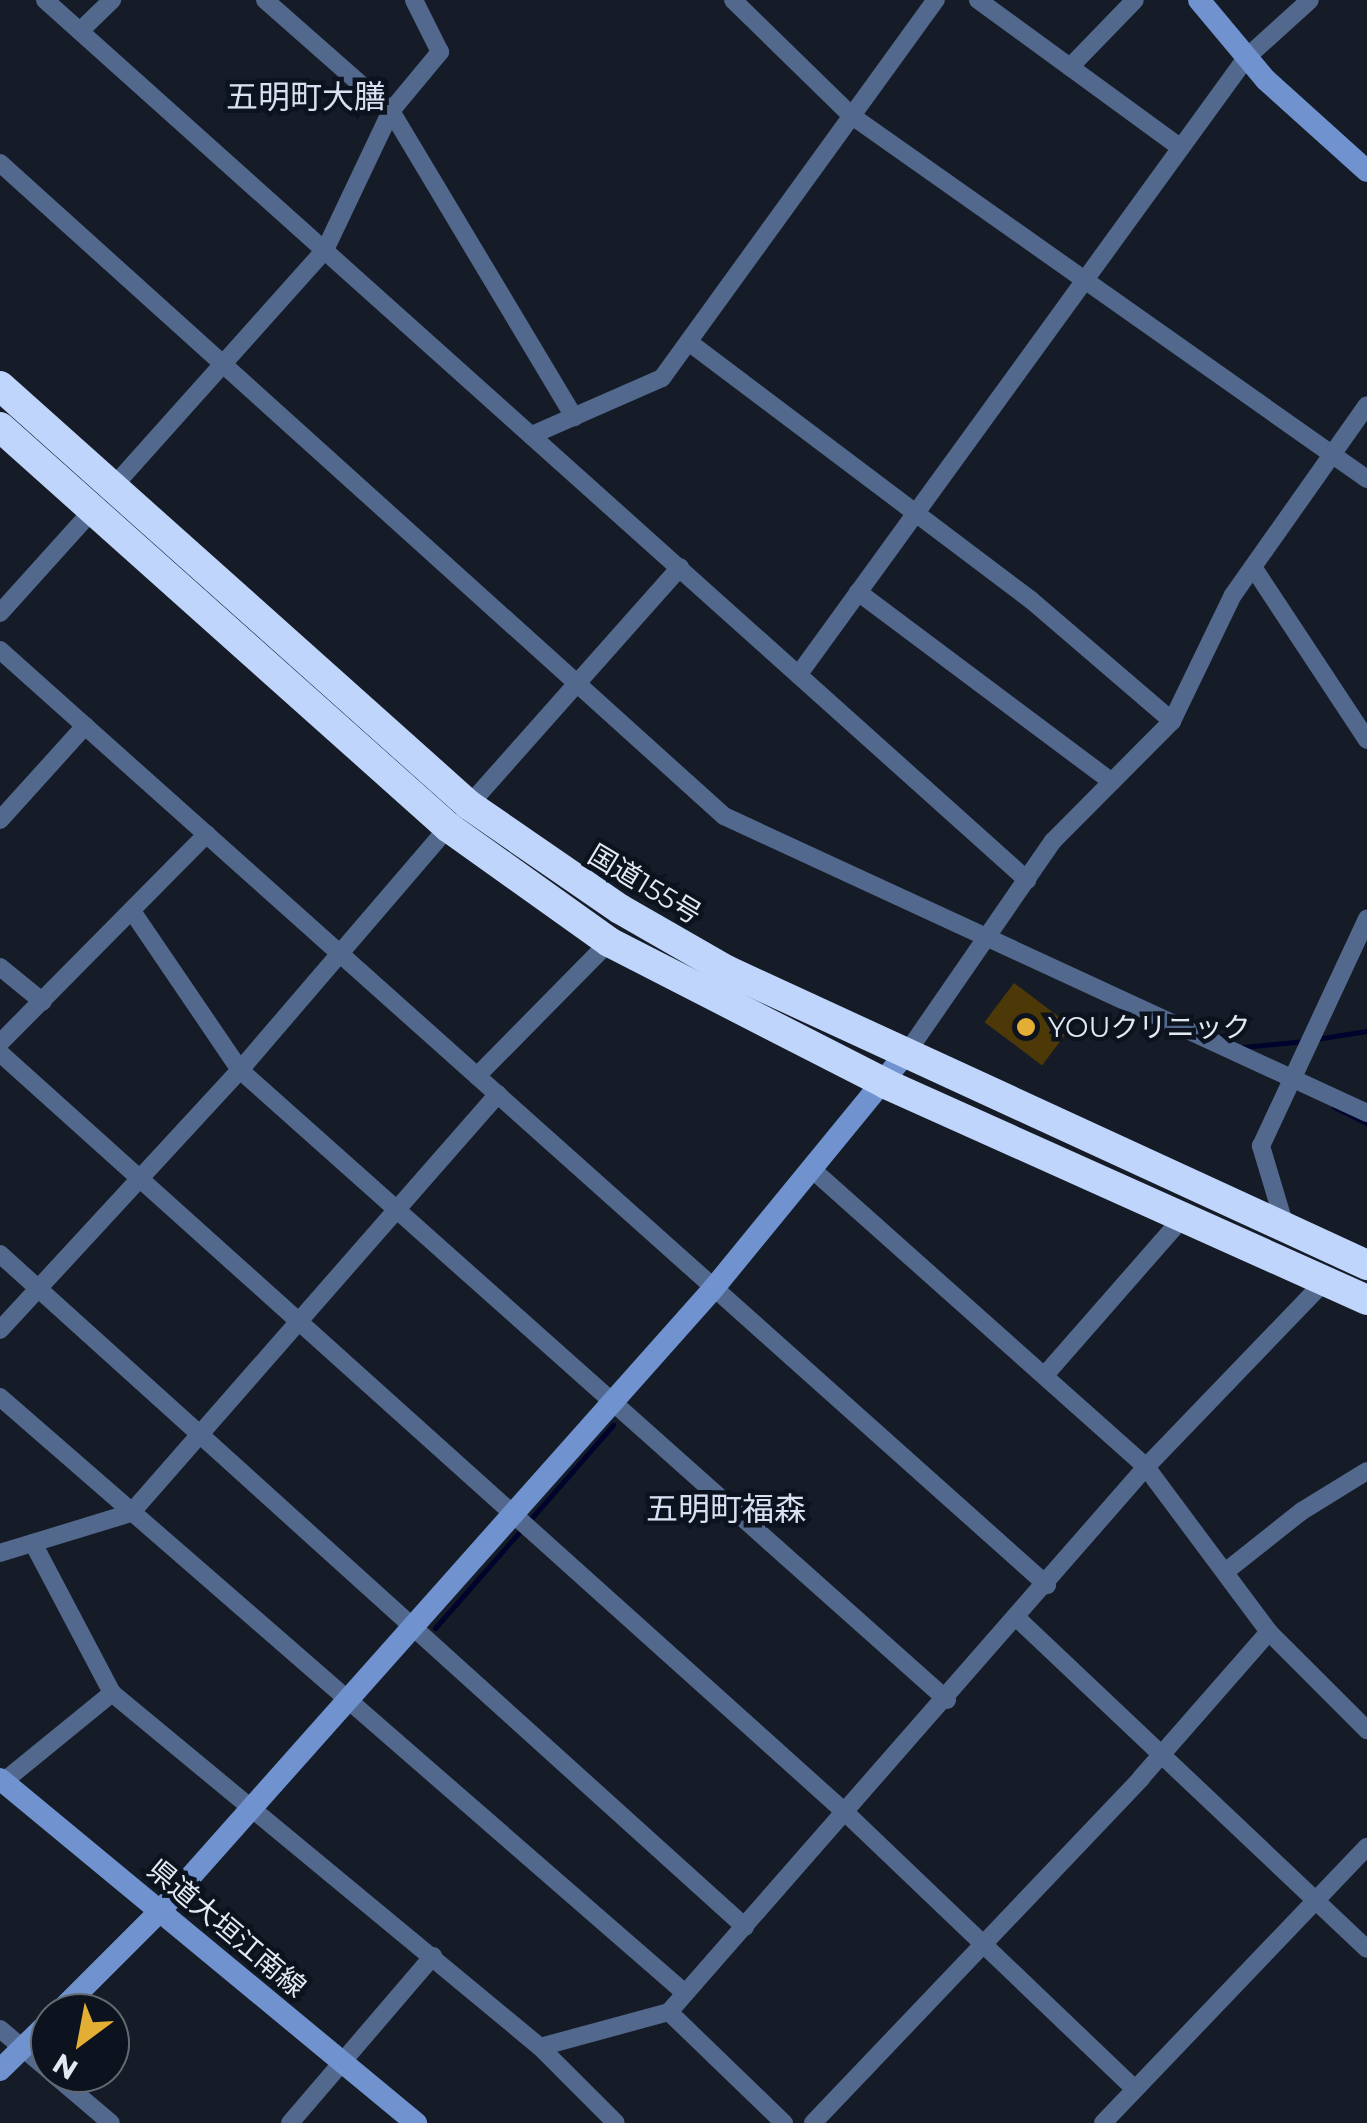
<!DOCTYPE html>
<html>
<head>
<meta charset="utf-8">
<style>
	body { margin:0 }
	#map { position:relative; width:1367px; height:2123px; overflow:hidden; background:#151c27; font-family:Montserrat,"Noto Sans JP",sans-serif }
	div>[style] { position:absolute }
	.stream>* { height:5px; margin:-2.5px; padding:0 2.5px; transform-origin:2.5px; border-radius:2.5px; background:#00032b }
	.building>* { inset:0; background:#4d3908; transform-origin:0 0 }
	.street>* { height:18px; margin:-9px; padding:0 9px; transform-origin:9px; border-radius:9px; background:#52688d }
	.secondary>* { height:22px; margin:-11px; padding:0 11px; transform-origin:11px; border-radius:11px; background:#7093d0 }
	.highway>* { height:30px; margin:-15px; padding:0 15px; transform-origin:15px; border-radius:15px; background:#bfd5fb }
	.dots>* { width:28px; height:28px; translate:-50% -50%; box-sizing:border-box; border:5px solid #0c131e; border-radius:50% }
	span { translate:-50% -50%; white-space:nowrap; text-align:center; line-height:1.15; -webkit-text-stroke:9px #0c131e; paint-order:stroke }
	.street-label { font-size:28px; color:#e4e9f1 }
	.poi-label { font-size:28px; color:#e4e9f1 }
	.left { translate:0 -50%; text-align:left }
	.quarter-label { font-size:32px; color:#d7e1f2 }
	.north { position:absolute; left:30px; top:1993px; width:100px; height:100px; box-sizing:border-box; background:#0c131e; border:2px solid #626972; border-radius:50%; rotate:212deg; font-size:28px; font-weight:700; line-height:40px; text-align:center; color:#e4e9f1 }
	.north::after { content:''; display:block; margin:auto; width:35px; height:45px; background:#e2af34; clip-path:polygon(50% 0,100% 100%,50% 72%,0 100%) }
</style>
</head>
<body>
<div id="map">
	<div class="stream">
		<div style="left:1316px;top:1039px;width:52px;rotate:-8.9deg"></div>
		<div style="left:1242px;top:1047px;width:63px;rotate:-5.4deg"></div>
		<div style="left:1334px;top:1107px;width:37px;rotate:26deg"></div>
		<div style="left:529px;top:1521px;width:128px;rotate:-48.8deg"></div>
		<div style="left:435px;top:1628px;width:132px;rotate:-48.7deg"></div>
	</div>
	<div class="building">
		<div style="left:1014px;top:983px;width:72px;height:49px;rotate:37deg"></div>
	</div>
	<div class="street">
		<div style="left:45px;top:0;width:1319px;rotate:41.86deg"></div>
		<div style="left:265px;top:0;width:168px;rotate:41.4deg"></div>
		<div style="left:391px;top:111px;width:357px;rotate:59.1deg"></div>
		<div style="left:733px;top:0;width:166px;rotate:44.3deg"></div>
		<div style="left:852px;top:116px;width:630px;rotate:35.18deg"></div>
		<div style="left:978px;top:0;width:251px;rotate:36.1deg"></div>
		<div style="left:80px;top:31px;width:45px;rotate:-44.1deg"></div>
		<div style="left:1070px;top:67px;width:93px;rotate:-45.9deg"></div>
		<div style="left:0;top:163px;width:975px;rotate:42.05deg"></div>
		<div style="left:724px;top:816px;width:708px;rotate:24.79deg"></div>
		<div style="left:690px;top:343px;width:427px;rotate:37deg"></div>
		<div style="left:1031px;top:600px;width:186px;rotate:40.6deg"></div>
		<div style="left:532px;top:435px;width:142px;rotate:-23.7deg"></div>
		<div style="left:662px;top:378px;width:467px;rotate:-54.1deg"></div>
		<div style="left:112px;top:488px;width:319px;rotate:-48.2deg"></div>
		<div style="left:325px;top:250px;width:154px;rotate:-64.6deg"></div>
		<div style="left:391px;top:111px;width:77px;rotate:-50.3deg"></div>
		<div style="left:440px;top:52px;width:58px;rotate:-116.6deg"></div>
		<div style="left:1253px;top:567px;width:207px;rotate:56.6deg"></div>
		<div style="left:858px;top:592px;width:317px;rotate:36.8deg"></div>
		<div style="left:0;top:613px;width:137px;rotate:-48deg"></div>
		<div style="left:0;top:650px;width:1404px;rotate:41.77deg"></div>
		<div style="left:799px;top:674px;width:761px;rotate:-54.03deg"></div>
		<div style="left:1246px;top:58px;width:86px;rotate:-42.2deg"></div>
		<div style="left:469px;top:805px;width:318px;rotate:-48.4deg"></div>
		<div style="left:0;top:820px;width:127px;rotate:-47.9deg"></div>
		<div style="left:134px;top:914px;width:189px;rotate:55.8deg"></div>
		<div style="left:240px;top:1070px;width:947px;rotate:41.7deg"></div>
		<div style="left:0;top:967px;width:55px;rotate:39.1deg"></div>
		<div style="left:0;top:1043px;width:294px;rotate:-45.3deg"></div>
		<div style="left:908px;top:1051px;width:255px;rotate:-55.4deg"></div>
		<div style="left:1053px;top:841px;width:169px;rotate:-45.2deg"></div>
		<div style="left:1172px;top:721px;width:140px;rotate:-64.2deg"></div>
		<div style="left:1233px;top:595px;width:232px;rotate:-54.8deg"></div>
		<div style="left:0;top:1053px;width:1139px;rotate:41.94deg"></div>
		<div style="left:847px;top:1814px;width:398px;rotate:43.7deg"></div>
		<div style="left:477px;top:1076px;width:188px;rotate:-45.4deg"></div>
		<div style="left:814px;top:1171px;width:445px;rotate:41.7deg"></div>
		<div style="left:1146px;top:1467px;width:206px;rotate:53.3deg"></div>
		<div style="left:1269px;top:1632px;width:139px;rotate:45deg"></div>
		<div style="left:1285px;top:1226px;width:84px;rotate:-106.7deg"></div>
		<div style="left:1261px;top:1146px;width:251px;rotate:-65deg"></div>
		<div style="left:0;top:1254px;width:1004px;rotate:42.09deg"></div>
		<div style="left:0;top:1330px;width:354px;rotate:-47.3deg"></div>
		<div style="left:240px;top:1070px;width:320px;rotate:-49.4deg"></div>
		<div style="left:1045px;top:1375px;width:211px;rotate:-48.8deg"></div>
		<div style="left:0;top:1397px;width:908px;rotate:41.03deg"></div>
		<div style="left:33px;top:1543px;width:170px;rotate:62.2deg"></div>
		<div style="left:112px;top:1693px;width:555px;rotate:39.59deg"></div>
		<div style="left:540px;top:2047px;width:134px;rotate:-15.2deg"></div>
		<div style="left:669px;top:2012px;width:160px;rotate:44deg"></div>
		<div style="left:0;top:1553px;width:137px;rotate:-17deg"></div>
		<div style="left:131px;top:1513px;width:557px;rotate:-48.79deg"></div>
		<div style="left:1225px;top:1572px;width:98px;rotate:-38.4deg"></div>
		<div style="left:1302px;top:1511px;width:76px;rotate:-31.6deg"></div>
		<div style="left:1018px;top:1619px;width:480px;rotate:43.4deg"></div>
		<div style="left:3px;top:1782px;width:141px;rotate:-39.2deg"></div>
		<div style="left:669px;top:2012px;width:724px;rotate:-48.81deg"></div>
		<div style="left:1146px;top:1467px;width:258px;rotate:-46.1deg"></div>
		<div style="left:0;top:2029px;width:65px;rotate:40deg"></div>
		<div style="left:540px;top:2047px;width:107px;rotate:45deg"></div>
		<div style="left:52px;top:2073px;width:77px;rotate:40.3deg"></div>
		<div style="left:290px;top:2123px;width:220px;rotate:-49.4deg"></div>
		<div style="left:813px;top:2123px;width:476px;rotate:-46.4deg"></div>
		<div style="left:1141px;top:1778px;width:194px;rotate:-48.8deg"></div>
		<div style="left:1103px;top:2123px;width:382px;rotate:-46.3deg"></div>
	</div>
	<div class="secondary">
		<div style="left:1199px;top:0;width:104px;rotate:50.1deg"></div>
		<div style="left:1266px;top:80px;width:136px;rotate:42deg"></div>
		<div style="left:0;top:1779px;width:540px;rotate:39.59deg"></div>
		<div style="left:58px;top:2013px;width:144px;rotate:-45deg"></div>
		<div style="left:160px;top:1911px;width:832px;rotate:-48.36deg"></div>
		<div style="left:713px;top:1289px;width:308px;rotate:-50.7deg"></div>
		<div style="left:0;top:2070px;width:70px;rotate:-44.4deg"></div>
	</div>
	<div class="highway">
		<div style="left:0;top:386px;width:629px;rotate:41.78deg"></div>
		<div style="left:469px;top:805px;width:183px;rotate:34.6deg"></div>
		<div style="left:620px;top:909px;width:122px;rotate:29.9deg"></div>
		<div style="left:726px;top:970px;width:706px;rotate:24.71deg"></div>
		<div style="left:0;top:427px;width:601px;rotate:41.76deg"></div>
		<div style="left:448px;top:827px;width:198px;rotate:35.5deg"></div>
		<div style="left:609px;top:942px;width:311px;rotate:27.1deg"></div>
		<div style="left:886px;top:1084px;width:527px;rotate:24.18deg"></div>
	</div>
	<div class="dots">
		<div style="left:1026px;top:1027px;background:#e2af34"></div>
	</div>
	<div class="street-label">
		<span style="left:645px;top:884px;rotate:31deg">国道155号</span>
		<span style="left:227px;top:1928px;rotate:40deg">県道大垣江南線</span>
	</div>
	<div class="poi-label">
		<span class="left" style="left:1048px;top:1027px">YOUクリニック</span>
	</div>
	<div class="quarter-label">
		<span style="left:306px;top:97px">五明町大膳</span>
		<span style="left:726px;top:1509px">五明町福森</span>
	</div>
	<div class="north">N</div>
</div>
</body>
</html>
